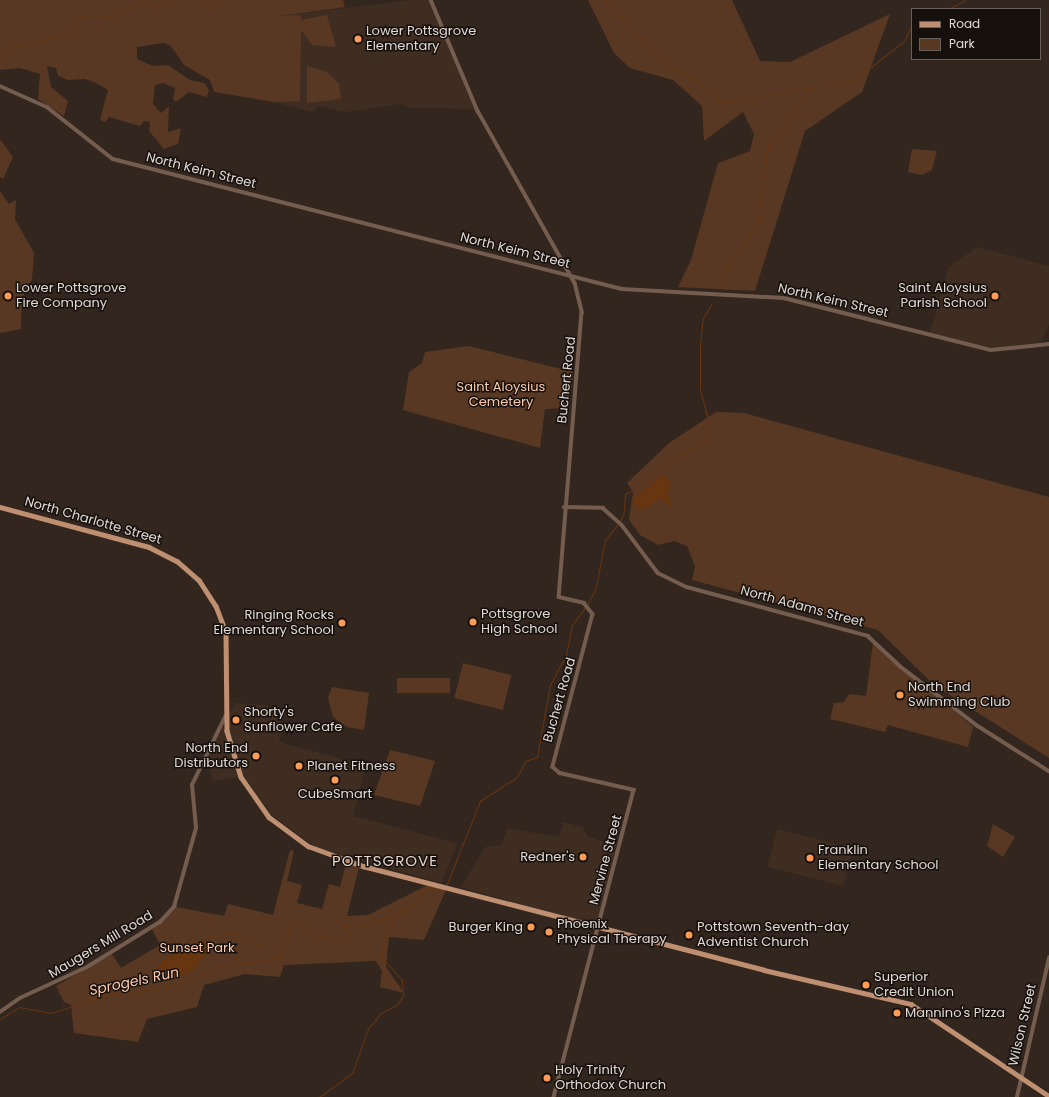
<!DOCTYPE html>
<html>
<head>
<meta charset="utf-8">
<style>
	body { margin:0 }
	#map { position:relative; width:1049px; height:1097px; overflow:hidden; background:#32261e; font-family:Poppins,sans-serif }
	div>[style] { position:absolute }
	.built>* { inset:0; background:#3f2d22; transform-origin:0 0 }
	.green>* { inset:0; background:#583823; transform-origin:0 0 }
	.water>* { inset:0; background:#673611 }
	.stream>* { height:1px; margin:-0.5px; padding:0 0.5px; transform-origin:0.5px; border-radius:0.5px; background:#673611 }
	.minor>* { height:3.5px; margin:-1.75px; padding:0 1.75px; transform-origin:1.75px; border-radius:1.75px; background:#745d4e }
	.major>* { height:4.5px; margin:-2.25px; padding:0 2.25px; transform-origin:2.25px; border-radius:2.25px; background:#be8f70 }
	.dots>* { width:11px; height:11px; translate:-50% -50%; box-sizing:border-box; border:2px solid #16100d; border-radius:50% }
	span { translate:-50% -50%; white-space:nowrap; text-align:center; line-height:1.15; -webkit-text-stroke:3px #16100d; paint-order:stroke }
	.poi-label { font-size:13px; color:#e0d8d3 }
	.left { translate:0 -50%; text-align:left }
	.right { translate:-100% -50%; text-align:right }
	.street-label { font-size:13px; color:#e0d8d3 }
	.park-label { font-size:13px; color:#fccbad }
	.water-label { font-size:14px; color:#fcccad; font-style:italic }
	.quarter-label { font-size:15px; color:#e5d5cb; letter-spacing:1px }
	.legend { position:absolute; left:911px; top:8px; width:130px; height:52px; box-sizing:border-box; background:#16100d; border:1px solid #67605c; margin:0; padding:5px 7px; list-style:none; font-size:12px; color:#e0d8d3 }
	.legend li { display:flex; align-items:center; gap:8px; height:20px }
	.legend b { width:20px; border:1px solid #67605c }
</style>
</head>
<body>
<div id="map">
	<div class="built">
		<div style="clip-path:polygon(412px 0,428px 0,474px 109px,410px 108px,401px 104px,346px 112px,318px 106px,313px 112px,274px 102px,270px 17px)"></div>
		<div style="clip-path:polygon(977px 247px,1049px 266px,1049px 324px,1041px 342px,994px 348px,930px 333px,948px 268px)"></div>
		<div style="clip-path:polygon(235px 703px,266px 705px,284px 723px,279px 742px,366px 765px,353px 816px,457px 843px,442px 883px,317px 848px,273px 816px,244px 776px,213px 781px,206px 758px)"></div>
		<div style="clip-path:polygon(563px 822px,583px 827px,587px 836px,616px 845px,599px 927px,461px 887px,485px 847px,502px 845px,507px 828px,559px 837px)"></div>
		<div style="left:777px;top:829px;width:78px;height:39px;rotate:14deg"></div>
	</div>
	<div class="green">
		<div style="clip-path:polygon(0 0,343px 0,345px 7px,280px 16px,301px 15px,301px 20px,327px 15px,336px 47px,312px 45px,301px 30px,300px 101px,274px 102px,214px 92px,210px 80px,184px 65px,171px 46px,164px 43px,137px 47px,137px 59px,153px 66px,168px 65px,190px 80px,204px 83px,209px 90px,207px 97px,189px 92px,176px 102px,173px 99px,175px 88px,163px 83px,155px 85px,153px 104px,161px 113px,169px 106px,168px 132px,181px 128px,178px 144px,164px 149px,149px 131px,150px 122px,144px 121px,140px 126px,109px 117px,105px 122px,100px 120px,108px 90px,96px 83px,85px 79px,68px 80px,58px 76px,56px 68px,47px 66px,51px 87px,68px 101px,64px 116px,38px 99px,40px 74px,20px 68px,0 70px)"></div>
		<div style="clip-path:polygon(588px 0,732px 0,760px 61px,790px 62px,890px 14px,862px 92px,805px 131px,755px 291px,678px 287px,691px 260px,718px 163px,750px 151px,754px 134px,743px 112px,704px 141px,702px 106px,673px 80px,630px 68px,614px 53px)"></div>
		<div style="clip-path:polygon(307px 66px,327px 72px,339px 84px,341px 99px,307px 103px)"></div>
		<div style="clip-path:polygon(0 139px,13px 157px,3px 179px,0 177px)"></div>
		<div style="clip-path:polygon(912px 149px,937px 151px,932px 170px,922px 175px,908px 172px)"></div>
		<div style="clip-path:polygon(0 191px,9px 204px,16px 200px,15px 219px,34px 253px,32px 280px,22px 298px,21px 329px,0 333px)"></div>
		<div style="clip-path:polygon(469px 346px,573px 372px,569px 408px,545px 409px,540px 448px,403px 410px,409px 372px,422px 363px,425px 352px)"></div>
		<div style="clip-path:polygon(716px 412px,744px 413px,1049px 497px,1049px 758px,934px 685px,878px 630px,692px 580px,695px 566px,687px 546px,674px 541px,658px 545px,640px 535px,629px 520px,633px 492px,627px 483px,669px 443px)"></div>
		<div style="clip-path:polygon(873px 642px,973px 727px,968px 747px,888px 725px,885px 732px,830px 719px,834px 703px,844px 702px,849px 694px,866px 696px)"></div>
		<div style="left:463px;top:663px;width:50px;height:36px;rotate:14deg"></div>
		<div style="left:397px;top:678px;width:53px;height:15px"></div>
		<div style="clip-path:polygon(332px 687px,369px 693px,364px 730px,347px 727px,333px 717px,328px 698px)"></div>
		<div style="clip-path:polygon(390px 750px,435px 761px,420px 806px,374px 795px)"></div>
		<div style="clip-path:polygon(993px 824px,1015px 837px,1003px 857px,987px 846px)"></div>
		<div style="clip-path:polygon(290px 850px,294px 851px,287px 881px,302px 885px,297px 903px,322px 909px,329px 884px,340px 887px,346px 864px,359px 867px,347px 916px,368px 915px,428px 885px,446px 890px,424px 940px,389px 937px,386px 967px,404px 993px,380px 987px,382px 971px,376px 961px,284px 965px,280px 977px,245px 974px,204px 985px,197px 1007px,147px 1019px,138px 1042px,74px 1033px,71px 1005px,64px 1002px,56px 986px,112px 954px,121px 968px,160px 945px,152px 929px,176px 907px,224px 916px,228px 904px,273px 915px)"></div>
	</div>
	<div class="water">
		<div style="clip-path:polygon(663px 474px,671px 483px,668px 493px,672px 508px,660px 498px,643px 510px,635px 508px,632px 499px)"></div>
		<div style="clip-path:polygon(198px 941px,207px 941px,210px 946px,197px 967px,179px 977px,161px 978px,158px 968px,162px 961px)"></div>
	</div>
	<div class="stream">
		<div style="left:200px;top:0;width:13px;rotate:32deg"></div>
		<div style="left:211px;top:7px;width:13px;rotate:-32deg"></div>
		<div style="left:606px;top:0;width:75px;rotate:48.2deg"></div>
		<div style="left:656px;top:56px;width:74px;rotate:32.8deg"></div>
		<div style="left:718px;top:96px;width:8px;rotate:67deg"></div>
		<div style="left:721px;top:103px;width:89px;rotate:-9.7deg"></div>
		<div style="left:948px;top:9px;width:19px;rotate:-28deg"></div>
		<div style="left:0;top:57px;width:18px;rotate:-38deg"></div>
		<div style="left:14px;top:46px;width:64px;rotate:-12.7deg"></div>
		<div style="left:76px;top:32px;width:9px;rotate:-111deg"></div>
		<div style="left:73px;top:24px;width:9px;rotate:-58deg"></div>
		<div style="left:78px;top:16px;width:30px;rotate:4deg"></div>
		<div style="left:108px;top:18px;width:36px;rotate:-28deg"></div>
		<div style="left:140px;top:1px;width:17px;rotate:10deg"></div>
		<div style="left:157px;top:4px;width:15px;rotate:-16deg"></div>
		<div style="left:719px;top:286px;width:24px;rotate:-66deg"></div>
		<div style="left:729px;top:264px;width:48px;rotate:-54.3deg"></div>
		<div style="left:757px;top:225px;width:80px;rotate:-82.1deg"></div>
		<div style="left:768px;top:146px;width:28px;rotate:-49deg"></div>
		<div style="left:786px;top:125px;width:24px;rotate:-62deg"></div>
		<div style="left:797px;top:104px;width:21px;rotate:-51deg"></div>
		<div style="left:810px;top:88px;width:44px;rotate:-9.2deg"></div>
		<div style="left:853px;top:81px;width:65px;rotate:-38.1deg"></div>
		<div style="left:904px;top:41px;width:18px;rotate:-63deg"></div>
		<div style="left:620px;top:522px;width:12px;rotate:-70deg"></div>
		<div style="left:624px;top:511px;width:17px;rotate:-87deg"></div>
		<div style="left:625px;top:494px;width:18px;rotate:-27deg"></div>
		<div style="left:641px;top:486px;width:30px;rotate:-44deg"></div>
		<div style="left:663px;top:465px;width:48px;rotate:-29.7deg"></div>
		<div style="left:705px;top:441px;width:18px;rotate:-77deg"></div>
		<div style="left:709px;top:423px;width:35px;rotate:-105deg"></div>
		<div style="left:700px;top:389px;width:44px;rotate:-90deg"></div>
		<div style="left:700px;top:345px;width:27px;rotate:-84deg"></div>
		<div style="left:703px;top:318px;width:17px;rotate:-59deg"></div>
		<div style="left:587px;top:605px;width:20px;rotate:-63deg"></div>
		<div style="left:596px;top:587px;width:48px;rotate:-79.2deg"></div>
		<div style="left:605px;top:540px;width:21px;rotate:-51deg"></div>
		<div style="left:446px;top:886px;width:92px;rotate:-68.2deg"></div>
		<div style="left:480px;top:801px;width:44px;rotate:-33deg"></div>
		<div style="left:517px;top:777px;width:18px;rotate:-63deg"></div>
		<div style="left:525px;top:761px;width:13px;rotate:-18deg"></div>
		<div style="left:537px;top:757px;width:73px;rotate:-79.8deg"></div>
		<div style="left:550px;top:685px;width:34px;rotate:-62deg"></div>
		<div style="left:566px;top:655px;width:31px;rotate:-79deg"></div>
		<div style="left:572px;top:625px;width:22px;rotate:-54deg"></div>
		<div style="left:204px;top:941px;width:14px;rotate:-34deg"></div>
		<div style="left:216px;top:933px;width:20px;rotate:3deg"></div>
		<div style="left:236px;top:934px;width:9px;rotate:41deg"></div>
		<div style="left:243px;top:940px;width:7px;rotate:-34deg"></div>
		<div style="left:249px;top:936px;width:16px;rotate:43deg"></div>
		<div style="left:261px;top:947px;width:13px"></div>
		<div style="left:274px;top:947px;width:25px;rotate:-53deg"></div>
		<div style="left:152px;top:969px;width:6px;rotate:-18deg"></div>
		<div style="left:0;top:1019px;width:22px;rotate:-32deg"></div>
		<div style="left:19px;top:1007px;width:33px;rotate:11deg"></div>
		<div style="left:51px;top:1013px;width:66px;rotate:-17.6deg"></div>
		<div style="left:114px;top:993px;width:11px;rotate:10deg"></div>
		<div style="left:125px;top:995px;width:56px;rotate:-12.3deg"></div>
		<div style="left:180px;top:983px;width:45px;rotate:-22deg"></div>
		<div style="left:222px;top:966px;width:56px;rotate:-8.3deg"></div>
		<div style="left:277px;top:958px;width:12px;rotate:-55deg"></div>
		<div style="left:284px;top:948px;width:26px;rotate:-74deg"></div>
		<div style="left:291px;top:923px;width:7px;rotate:-27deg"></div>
		<div style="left:297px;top:920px;width:27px;rotate:42deg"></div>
		<div style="left:317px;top:938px;width:7px;rotate:-27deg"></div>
		<div style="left:323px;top:935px;width:12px;rotate:24deg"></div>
		<div style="left:334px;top:940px;width:15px;rotate:-4deg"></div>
		<div style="left:349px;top:939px;width:4px;rotate:-56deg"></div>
		<div style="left:351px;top:936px;width:13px;rotate:-129deg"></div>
		<div style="left:343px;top:926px;width:27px;rotate:-4deg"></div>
		<div style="left:370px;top:924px;width:29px;rotate:-20deg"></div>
		<div style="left:397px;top:914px;width:14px;rotate:-30deg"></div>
		<div style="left:409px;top:907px;width:25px;rotate:-50deg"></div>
		<div style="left:425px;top:888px;width:18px;rotate:3deg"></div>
		<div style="left:319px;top:1097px;width:41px;rotate:-36deg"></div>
		<div style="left:352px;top:1073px;width:47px;rotate:-70deg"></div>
		<div style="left:368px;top:1029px;width:21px;rotate:-51deg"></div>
		<div style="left:381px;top:1013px;width:18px;rotate:-27deg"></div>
		<div style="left:397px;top:1005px;width:12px;rotate:-59deg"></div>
		<div style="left:403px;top:995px;width:15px;rotate:-94deg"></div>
		<div style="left:402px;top:980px;width:31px;rotate:-132deg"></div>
		<div style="left:381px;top:957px;width:42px;rotate:-75deg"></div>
	</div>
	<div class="minor">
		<div style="left:431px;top:0;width:121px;rotate:67.1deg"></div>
		<div style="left:478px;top:111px;width:197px;rotate:60.6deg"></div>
		<div style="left:575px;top:283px;width:30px;rotate:76deg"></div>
		<div style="left:582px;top:312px;width:286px;rotate:94.6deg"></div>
		<div style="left:559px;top:597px;width:26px;rotate:13deg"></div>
		<div style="left:584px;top:603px;width:14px;rotate:51deg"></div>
		<div style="left:593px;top:614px;width:158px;rotate:104.7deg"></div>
		<div style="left:553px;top:767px;width:9px;rotate:41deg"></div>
		<div style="left:560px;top:773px;width:76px;rotate:12.9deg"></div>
		<div style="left:634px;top:790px;width:317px;rotate:104.6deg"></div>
		<div style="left:0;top:86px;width:51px;rotate:24.1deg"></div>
		<div style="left:47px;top:107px;width:84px;rotate:38.2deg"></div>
		<div style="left:113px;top:159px;width:525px;rotate:14.33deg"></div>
		<div style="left:622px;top:289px;width:162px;rotate:3.2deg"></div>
		<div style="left:784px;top:298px;width:213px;rotate:14.1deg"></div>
		<div style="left:991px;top:350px;width:58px;rotate:-5.9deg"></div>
		<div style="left:564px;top:507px;width:39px;rotate:1deg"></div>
		<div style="left:603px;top:508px;width:25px;rotate:42deg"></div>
		<div style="left:622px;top:525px;width:60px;rotate:53.1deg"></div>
		<div style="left:658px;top:573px;width:32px;rotate:26deg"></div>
		<div style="left:687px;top:587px;width:188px;rotate:15.1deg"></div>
		<div style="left:868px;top:636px;width:45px;rotate:43.2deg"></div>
		<div style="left:901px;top:667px;width:97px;rotate:37.5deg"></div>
		<div style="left:978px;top:726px;width:84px;rotate:32.4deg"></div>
		<div style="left:0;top:1012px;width:24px;rotate:-35deg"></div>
		<div style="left:20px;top:998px;width:74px;rotate:-24.8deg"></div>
		<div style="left:87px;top:967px;width:86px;rotate:-31.7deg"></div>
		<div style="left:160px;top:922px;width:21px;rotate:-47deg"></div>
		<div style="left:174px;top:907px;width:82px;rotate:-74.4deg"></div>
		<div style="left:196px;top:828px;width:43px;rotate:-95.3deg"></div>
		<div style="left:192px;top:785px;width:76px;rotate:-64.1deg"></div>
		<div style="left:1017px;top:1097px;width:143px;rotate:-77deg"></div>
	</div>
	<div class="major">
		<div style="left:0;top:507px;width:154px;rotate:15deg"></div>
		<div style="left:149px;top:547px;width:31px;rotate:27deg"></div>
		<div style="left:177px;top:561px;width:29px;rotate:41deg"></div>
		<div style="left:199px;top:580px;width:31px;rotate:57deg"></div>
		<div style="left:216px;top:606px;width:28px;rotate:69deg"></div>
		<div style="left:226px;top:632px;width:99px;rotate:89.4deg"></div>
		<div style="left:227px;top:731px;width:48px;rotate:73.1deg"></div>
		<div style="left:241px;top:777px;width:49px;rotate:55deg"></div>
		<div style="left:269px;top:817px;width:49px;rotate:36.6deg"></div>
		<div style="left:308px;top:846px;width:59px;rotate:20deg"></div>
		<div style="left:363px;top:866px;width:414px;rotate:14.5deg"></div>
		<div style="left:764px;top:970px;width:151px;rotate:13deg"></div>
		<div style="left:911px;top:1004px;width:166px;rotate:33.7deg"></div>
	</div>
	<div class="dots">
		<div style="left:358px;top:39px;background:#fe9c57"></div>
		<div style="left:8px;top:296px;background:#fe9c57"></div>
		<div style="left:995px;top:296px;background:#fe9c57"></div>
		<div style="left:473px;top:622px;background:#fe9c57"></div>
		<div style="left:342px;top:623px;background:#fe9c57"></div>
		<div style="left:900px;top:695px;background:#fe9c57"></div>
		<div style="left:236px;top:720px;background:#fe9c57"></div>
		<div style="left:256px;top:756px;background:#fe9c57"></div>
		<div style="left:299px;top:766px;background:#fe9c57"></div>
		<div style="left:335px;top:780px;background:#fe9c57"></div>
		<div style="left:583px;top:857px;background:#fe9c57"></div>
		<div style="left:810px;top:858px;background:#fe9c57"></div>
		<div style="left:531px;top:927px;background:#fe9c57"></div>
		<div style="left:549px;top:932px;background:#fe9c57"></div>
		<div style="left:689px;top:935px;background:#fe9c57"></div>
		<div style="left:866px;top:985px;background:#fe9c57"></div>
		<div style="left:897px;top:1013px;background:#fe9c57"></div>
		<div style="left:547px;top:1078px;background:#fe9c57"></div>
	</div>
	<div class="poi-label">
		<span class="left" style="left:366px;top:39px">Lower Pottsgrove<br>Elementary</span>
		<span class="left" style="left:16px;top:296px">Lower Pottsgrove<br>Fire Company</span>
		<span class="right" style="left:987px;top:296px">Saint Aloysius<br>Parish School</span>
		<span class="left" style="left:481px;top:622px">Pottsgrove<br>High School</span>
		<span class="right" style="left:334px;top:623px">Ringing Rocks<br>Elementary School</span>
		<span class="left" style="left:908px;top:695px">North End<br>Swimming Club</span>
		<span class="left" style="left:244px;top:720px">Shorty's<br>Sunflower Cafe</span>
		<span class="right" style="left:248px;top:756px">North End<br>Distributors</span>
		<span class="left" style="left:307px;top:766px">Planet Fitness</span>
		<span style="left:335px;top:794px">CubeSmart</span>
		<span class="left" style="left:818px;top:858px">Franklin<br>Elementary School</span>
		<span class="right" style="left:575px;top:857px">Redner's</span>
		<span class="left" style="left:557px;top:932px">Phoenix<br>Physical Therapy</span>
		<span class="right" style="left:523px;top:927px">Burger King</span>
		<span class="left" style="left:697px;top:935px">Pottstown Seventh-day<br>Adventist Church</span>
		<span class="left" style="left:874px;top:985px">Superior<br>Credit Union</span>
		<span class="left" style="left:905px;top:1013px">Mannino's Pizza</span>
		<span class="left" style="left:555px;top:1078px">Holy Trinity<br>Orthodox Church</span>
	</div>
	<div class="street-label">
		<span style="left:201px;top:171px;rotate:14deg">North Keim Street</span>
		<span style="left:515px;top:251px;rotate:14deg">North Keim Street</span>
		<span style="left:833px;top:301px;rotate:13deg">North Keim Street</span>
		<span style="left:567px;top:380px;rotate:-84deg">Buchert Road</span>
		<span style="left:93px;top:521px;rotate:16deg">North Charlotte Street</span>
		<span style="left:802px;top:607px;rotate:15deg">North Adams Street</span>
		<span style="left:560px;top:700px;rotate:-74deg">Buchert Road</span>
		<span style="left:606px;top:860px;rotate:-75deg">Mervine Street</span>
		<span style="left:101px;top:945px;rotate:-31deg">Maugers Mill Road</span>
		<span style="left:1023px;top:1025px;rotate:-77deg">Wilson Street</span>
	</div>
	<div class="park-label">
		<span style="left:501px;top:395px">Saint Aloysius<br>Cemetery</span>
		<span style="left:197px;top:948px">Sunset Park</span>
	</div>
	<div class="water-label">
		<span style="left:134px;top:981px;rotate:-12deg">Sprogels Run</span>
	</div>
	<div class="quarter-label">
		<span style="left:385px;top:861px">POTTSGROVE</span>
	</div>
	<ul class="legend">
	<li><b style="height:5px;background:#be8f70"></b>Road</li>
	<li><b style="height:11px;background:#583823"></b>Park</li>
	</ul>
</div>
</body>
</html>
